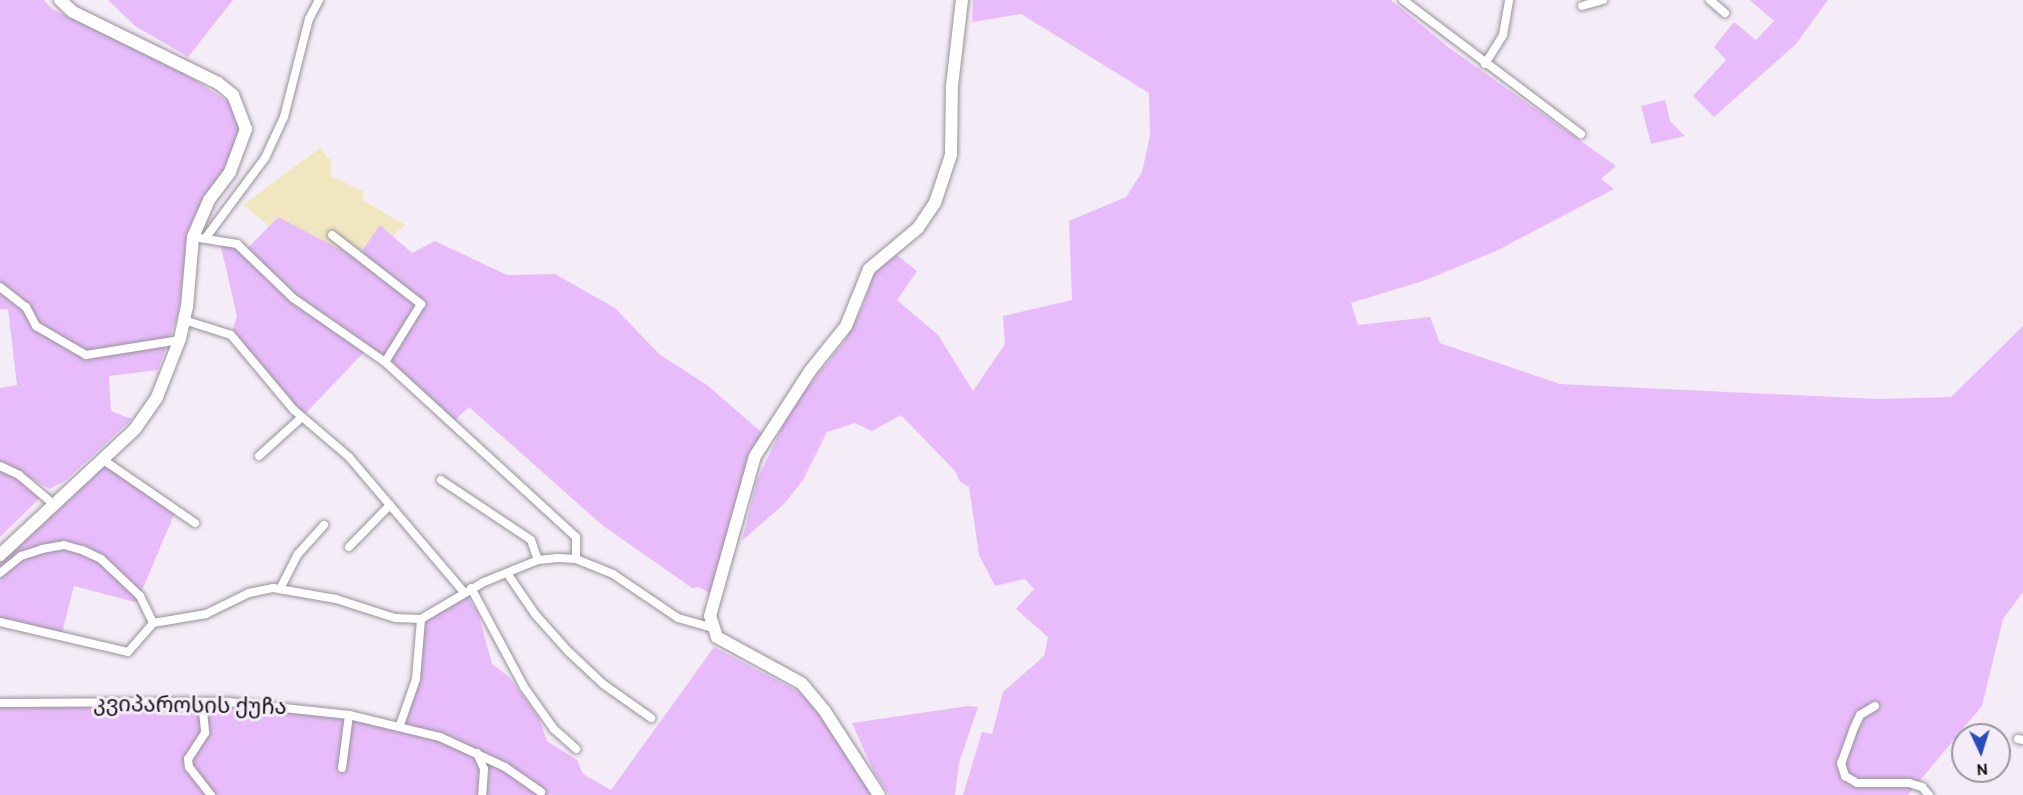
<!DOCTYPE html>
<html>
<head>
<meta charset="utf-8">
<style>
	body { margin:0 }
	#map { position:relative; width:2023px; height:795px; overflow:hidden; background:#f4edf7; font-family:Cabin,"Noto Sans Georgian",sans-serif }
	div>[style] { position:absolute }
	.green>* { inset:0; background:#e8bcfb }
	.sand>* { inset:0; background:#f0e7c1 }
	.roads { filter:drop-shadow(0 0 2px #98929b) drop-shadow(0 0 2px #98929b) }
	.street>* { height:8px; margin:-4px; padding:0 4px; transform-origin:4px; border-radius:4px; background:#fff }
	.secondary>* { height:12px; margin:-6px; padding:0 6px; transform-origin:6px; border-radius:6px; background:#fff }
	span { translate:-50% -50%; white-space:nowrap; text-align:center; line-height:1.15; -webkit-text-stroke:6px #f4edf7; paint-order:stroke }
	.street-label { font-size:22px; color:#131114 }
	.north { position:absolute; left:1951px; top:723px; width:60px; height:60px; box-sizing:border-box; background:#f4edf7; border:2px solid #9a959c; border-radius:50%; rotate:176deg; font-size:16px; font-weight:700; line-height:24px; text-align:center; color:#131114 }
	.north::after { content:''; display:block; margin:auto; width:21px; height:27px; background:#284cbb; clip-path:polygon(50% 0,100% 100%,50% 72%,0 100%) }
</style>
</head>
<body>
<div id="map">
	<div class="green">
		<div style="clip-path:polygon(0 0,44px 0,52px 9px,171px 65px,232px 104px,239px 127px,240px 138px,229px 163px,195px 215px,188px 234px,179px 312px,158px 370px,109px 376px,111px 411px,132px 419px,66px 480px,50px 489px,0 462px,0 388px,17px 385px,8px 309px,0 309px)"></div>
		<div style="clip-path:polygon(108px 0,233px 0,188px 57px,135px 26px)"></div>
		<div style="clip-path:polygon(973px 0,1391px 0,1448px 47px,1616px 166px,1601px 179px,1614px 189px,1498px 250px,1426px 280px,1351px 303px,1358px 325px,1430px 317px,1440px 343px,1560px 384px,1878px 399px,1951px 397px,2023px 326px,2023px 592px,2003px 619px,1982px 706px,1908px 795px,963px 795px,982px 732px,992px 734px,1003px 692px,1044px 656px,1048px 637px,1016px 609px,1034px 589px,1025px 579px,995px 586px,979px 555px,969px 487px,960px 482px,955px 471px,901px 415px,872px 431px,855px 423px,827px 432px,803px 480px,784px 504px,742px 541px,757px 480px,792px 406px,844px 342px,864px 304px,872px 277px,893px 252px,917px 271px,897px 300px,938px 335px,973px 391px,1005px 344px,1003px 316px,1072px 300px,1069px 221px,1126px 197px,1142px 172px,1150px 136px,1149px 93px,1021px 14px,972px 22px)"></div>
		<div style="clip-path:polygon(1750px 0,1828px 0,1796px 44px,1714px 117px,1693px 96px,1726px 60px,1714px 47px,1734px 22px,1756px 40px,1774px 21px)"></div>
		<div style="clip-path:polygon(1665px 100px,1670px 121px,1685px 136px,1651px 144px,1641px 106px)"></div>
		<div style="clip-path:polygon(278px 217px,299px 227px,380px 225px,412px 253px,435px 241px,507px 275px,555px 274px,615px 308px,659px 354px,707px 385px,767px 437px,716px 597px,699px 587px,692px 588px,602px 525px,469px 407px,452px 423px,367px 349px,302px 417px,231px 335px,237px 316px,219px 239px,245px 251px)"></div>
		<div style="clip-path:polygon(102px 459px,176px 510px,140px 595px,146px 605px,74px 586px,61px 637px,0 622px,0 555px)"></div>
		<div style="clip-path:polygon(0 468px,42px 496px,0 537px)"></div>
		<div style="clip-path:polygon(464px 592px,478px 613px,492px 664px,509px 677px,539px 718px,547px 741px,577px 760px,583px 774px,611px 790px,714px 647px,803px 694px,824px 718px,875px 795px,486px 795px,489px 770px,478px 753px,484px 769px,483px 795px,0 795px,0 703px,228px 702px,400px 725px,416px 679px,421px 619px)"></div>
		<div style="clip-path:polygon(968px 706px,978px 707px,959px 763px,955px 795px,889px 795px,873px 770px,852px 723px)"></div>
	</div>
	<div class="sand">
		<div style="clip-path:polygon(320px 148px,331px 161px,331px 176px,363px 191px,363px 200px,405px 225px,393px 236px,380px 225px,357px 258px,278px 217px,269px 226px,243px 205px)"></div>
	</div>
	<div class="roads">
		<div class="street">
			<div style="left:1403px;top:0;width:223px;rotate:37deg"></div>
			<div style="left:1710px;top:0;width:20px;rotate:41deg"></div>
			<div style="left:1582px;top:6px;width:22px;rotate:-16deg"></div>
			<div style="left:1485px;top:64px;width:34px;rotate:-58deg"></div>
			<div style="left:1503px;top:35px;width:36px;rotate:-80deg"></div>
			<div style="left:332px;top:235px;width:113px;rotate:37.8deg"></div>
			<div style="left:421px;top:304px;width:68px;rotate:121.8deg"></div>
			<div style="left:207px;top:236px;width:97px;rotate:-53.4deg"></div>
			<div style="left:265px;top:158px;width:45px;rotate:-65.1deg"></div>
			<div style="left:284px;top:117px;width:101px;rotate:-75.7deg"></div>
			<div style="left:309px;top:19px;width:21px;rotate:-62deg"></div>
			<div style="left:193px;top:237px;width:45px;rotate:9deg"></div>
			<div style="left:237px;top:244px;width:78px;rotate:44deg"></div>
			<div style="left:293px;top:298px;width:112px;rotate:34.8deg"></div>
			<div style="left:385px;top:362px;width:259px;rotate:42.5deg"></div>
			<div style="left:576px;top:537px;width:22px;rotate:90deg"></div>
			<div style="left:0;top:287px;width:33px;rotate:38deg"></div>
			<div style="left:26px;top:307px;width:21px;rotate:62deg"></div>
			<div style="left:36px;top:326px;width:58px;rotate:30.1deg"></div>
			<div style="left:86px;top:355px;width:95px;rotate:-9.1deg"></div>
			<div style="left:184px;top:320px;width:49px;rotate:17.7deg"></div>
			<div style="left:231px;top:335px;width:98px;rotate:50deg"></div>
			<div style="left:294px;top:410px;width:72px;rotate:40.5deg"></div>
			<div style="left:349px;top:457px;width:177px;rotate:49.6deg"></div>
			<div style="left:259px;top:456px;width:58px;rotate:-42.2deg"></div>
			<div style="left:102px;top:459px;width:113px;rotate:34.5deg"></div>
			<div style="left:0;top:466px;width:21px;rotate:25deg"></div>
			<div style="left:19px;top:475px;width:43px;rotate:40.3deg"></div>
			<div style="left:441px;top:480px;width:108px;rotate:33.7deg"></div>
			<div style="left:531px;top:540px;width:21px;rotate:71deg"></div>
			<div style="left:349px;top:547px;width:59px;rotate:-45.7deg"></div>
			<div style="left:0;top:573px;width:27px;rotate:-39deg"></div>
			<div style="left:21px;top:556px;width:22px;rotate:-18deg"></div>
			<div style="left:42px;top:549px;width:22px;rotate:-10deg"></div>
			<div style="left:64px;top:545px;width:19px;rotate:16deg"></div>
			<div style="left:82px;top:550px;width:21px;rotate:25deg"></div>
			<div style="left:101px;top:559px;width:54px;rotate:43.5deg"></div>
			<div style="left:140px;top:596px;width:30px;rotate:64deg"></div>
			<div style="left:507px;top:573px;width:50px;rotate:55.7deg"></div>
			<div style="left:535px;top:614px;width:50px;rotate:48.3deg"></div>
			<div style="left:568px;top:651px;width:48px;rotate:43.3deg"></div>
			<div style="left:603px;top:684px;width:59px;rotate:35.3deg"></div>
			<div style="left:471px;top:588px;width:112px;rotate:61.8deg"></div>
			<div style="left:524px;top:687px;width:52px;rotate:54.5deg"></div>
			<div style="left:554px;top:729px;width:30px;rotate:42deg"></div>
			<div style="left:280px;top:589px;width:39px;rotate:-63deg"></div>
			<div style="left:298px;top:554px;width:39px;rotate:-48deg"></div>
			<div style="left:0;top:622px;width:131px;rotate:13.2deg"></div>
			<div style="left:128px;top:652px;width:38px;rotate:-49deg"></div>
			<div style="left:153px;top:623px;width:54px;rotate:-9.6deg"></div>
			<div style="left:206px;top:614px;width:48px;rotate:-26deg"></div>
			<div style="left:249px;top:593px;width:25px;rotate:-12deg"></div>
			<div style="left:273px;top:588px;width:64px;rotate:9.9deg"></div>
			<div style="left:336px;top:599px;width:62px;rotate:17.9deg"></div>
			<div style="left:395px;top:618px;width:26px;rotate:2deg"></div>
			<div style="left:421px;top:619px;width:73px;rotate:-30.4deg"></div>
			<div style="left:484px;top:582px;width:58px;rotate:-22.2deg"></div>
			<div style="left:538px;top:560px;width:20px;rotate:-6deg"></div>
			<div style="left:558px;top:558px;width:18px;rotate:3deg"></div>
			<div style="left:576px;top:559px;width:40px;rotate:22deg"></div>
			<div style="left:613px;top:574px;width:78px;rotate:34.1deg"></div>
			<div style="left:678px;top:618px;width:35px;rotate:16deg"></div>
			<div style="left:202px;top:702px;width:31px;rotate:84deg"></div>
			<div style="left:205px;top:733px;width:31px;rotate:123deg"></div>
			<div style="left:188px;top:759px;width:8px;rotate:83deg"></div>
			<div style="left:189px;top:767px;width:36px;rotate:52deg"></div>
			<div style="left:0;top:703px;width:228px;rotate:-0.3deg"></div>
			<div style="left:228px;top:702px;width:122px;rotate:6.1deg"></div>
			<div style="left:349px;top:715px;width:94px;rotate:13.6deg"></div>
			<div style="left:440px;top:737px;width:72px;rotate:24.8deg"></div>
			<div style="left:505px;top:767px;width:44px;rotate:34.8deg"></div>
			<div style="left:1875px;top:706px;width:17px;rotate:149deg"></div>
			<div style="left:1860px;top:715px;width:14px;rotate:115deg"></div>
			<div style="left:1854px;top:728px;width:37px;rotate:110deg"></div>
			<div style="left:1841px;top:763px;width:14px;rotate:73deg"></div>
			<div style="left:1845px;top:776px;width:14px;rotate:30deg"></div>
			<div style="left:1857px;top:783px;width:52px"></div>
			<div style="left:1909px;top:783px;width:14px;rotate:17deg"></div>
			<div style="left:1922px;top:787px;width:11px;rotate:49deg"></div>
			<div style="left:400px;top:725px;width:49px;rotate:-70.8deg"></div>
			<div style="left:416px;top:679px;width:60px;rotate:-85.2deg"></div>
			<div style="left:2018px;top:739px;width:5px;rotate:11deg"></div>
			<div style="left:477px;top:753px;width:17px;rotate:66deg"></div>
			<div style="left:484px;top:769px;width:26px;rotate:94deg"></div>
			<div style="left:342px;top:768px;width:53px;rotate:-82.5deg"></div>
		</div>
		<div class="secondary">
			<div style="left:0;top:555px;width:185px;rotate:-43deg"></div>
			<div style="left:135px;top:429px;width:39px;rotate:-55deg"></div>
			<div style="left:157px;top:397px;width:62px;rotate:-68.4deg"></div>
			<div style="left:180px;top:339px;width:33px;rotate:-78deg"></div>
			<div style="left:187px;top:307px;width:70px;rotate:-85.1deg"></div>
			<div style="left:193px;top:237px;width:40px;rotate:-66.6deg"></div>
			<div style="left:209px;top:200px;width:35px;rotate:-53deg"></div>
			<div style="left:230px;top:172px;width:46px;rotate:-69.6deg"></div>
			<div style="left:246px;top:129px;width:36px;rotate:-111deg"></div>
			<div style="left:233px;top:95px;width:19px;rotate:-141deg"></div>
			<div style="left:218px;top:83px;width:161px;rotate:-153.9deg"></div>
			<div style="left:73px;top:12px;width:18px;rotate:-137deg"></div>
			<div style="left:879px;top:795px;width:101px;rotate:-122.9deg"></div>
			<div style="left:824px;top:710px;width:35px;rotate:-130deg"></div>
			<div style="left:801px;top:683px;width:96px;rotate:-151.3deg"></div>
			<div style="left:717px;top:637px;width:22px;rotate:-108deg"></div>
			<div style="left:710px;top:616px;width:166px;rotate:-74.3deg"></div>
			<div style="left:755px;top:456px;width:101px;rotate:-57.1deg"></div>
			<div style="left:810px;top:371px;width:58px;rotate:-51.3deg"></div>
			<div style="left:846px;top:326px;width:61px;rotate:-68deg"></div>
			<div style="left:869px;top:269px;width:64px;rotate:-39.9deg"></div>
			<div style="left:918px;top:228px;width:30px;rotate:-56deg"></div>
			<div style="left:935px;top:203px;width:51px;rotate:-71.6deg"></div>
			<div style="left:951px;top:155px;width:69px;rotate:-89.2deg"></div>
			<div style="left:952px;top:86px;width:87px;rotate:-83.4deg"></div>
		</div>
	</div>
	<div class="street-label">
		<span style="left:190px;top:705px;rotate:1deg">კვიპაროსის ქუჩა</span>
	</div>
	<div class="north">N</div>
</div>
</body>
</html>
